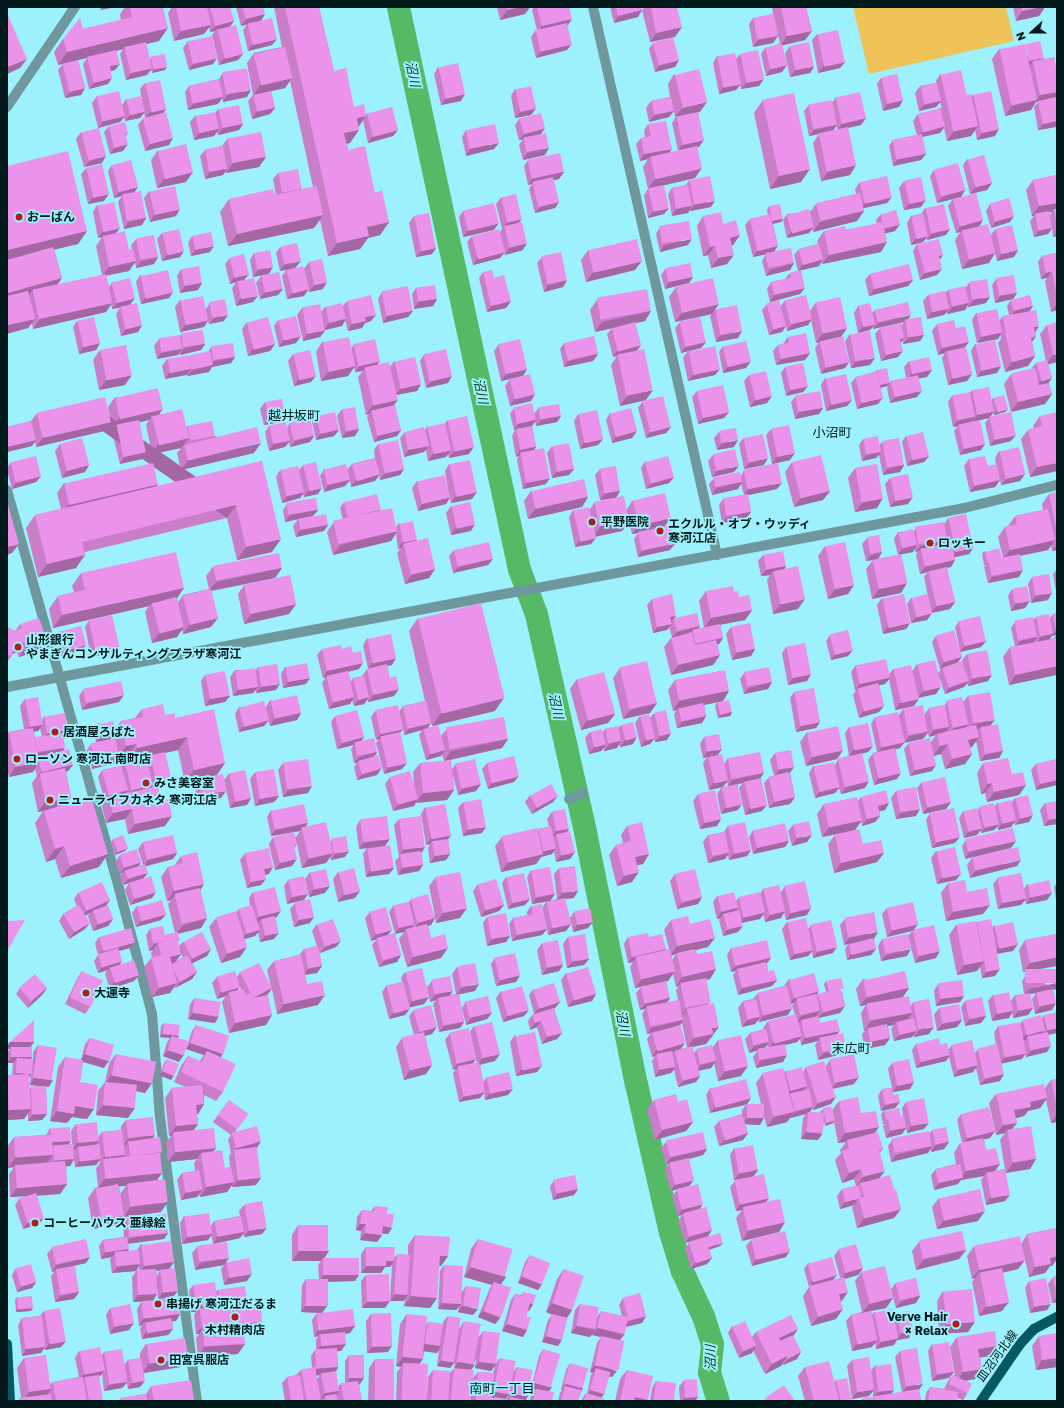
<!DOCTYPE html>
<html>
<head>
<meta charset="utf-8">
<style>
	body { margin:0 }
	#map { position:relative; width:1064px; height:1408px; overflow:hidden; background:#9df1fd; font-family:"Golos Text","Noto Sans JP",sans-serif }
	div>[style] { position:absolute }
	.green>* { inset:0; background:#eec358 }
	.river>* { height:23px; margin:-11.5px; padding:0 11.5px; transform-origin:11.5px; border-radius:11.5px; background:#55b965 }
	.minor>* { height:10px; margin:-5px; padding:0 5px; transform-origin:5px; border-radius:5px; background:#6e989e }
	.major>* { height:10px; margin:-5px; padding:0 5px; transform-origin:5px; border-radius:5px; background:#065861 }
	.wall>* { inset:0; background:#ca7eca }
	.shaded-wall>* { inset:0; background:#a467a4; transform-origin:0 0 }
	.building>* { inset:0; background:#eb93eb; transform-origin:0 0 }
	.dots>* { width:11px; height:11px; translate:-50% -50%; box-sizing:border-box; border:2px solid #9df1fd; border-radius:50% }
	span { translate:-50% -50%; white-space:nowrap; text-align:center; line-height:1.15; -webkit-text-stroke:3.5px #9df1fd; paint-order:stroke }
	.poi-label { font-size:12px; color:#02191c; font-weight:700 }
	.left { translate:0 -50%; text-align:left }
	.right { translate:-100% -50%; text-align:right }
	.street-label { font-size:12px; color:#02191c }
	.water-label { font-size:13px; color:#0b3514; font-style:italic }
	.neighbourhood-label { font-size:13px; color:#02191c }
	.frame { position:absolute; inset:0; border:8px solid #02191c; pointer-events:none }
	.north { position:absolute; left:1012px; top:12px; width:40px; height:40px; -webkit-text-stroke:3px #9df1fd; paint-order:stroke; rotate:249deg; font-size:11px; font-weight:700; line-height:16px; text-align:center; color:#02191c }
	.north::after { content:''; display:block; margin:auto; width:14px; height:18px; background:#02191c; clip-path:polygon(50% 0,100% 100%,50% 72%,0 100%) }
</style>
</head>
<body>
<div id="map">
	<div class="green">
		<div style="clip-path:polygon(853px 7px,1006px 7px,1014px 41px,869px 74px)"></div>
	</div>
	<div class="river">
		<div style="left:398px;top:7px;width:575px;rotate:77.85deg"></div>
		<div style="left:519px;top:569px;width:48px;rotate:69.3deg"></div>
		<div style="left:536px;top:614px;width:223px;rotate:77.3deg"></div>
		<div style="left:585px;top:832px;width:257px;rotate:78.6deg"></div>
		<div style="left:636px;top:1084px;width:152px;rotate:77.1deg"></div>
		<div style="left:670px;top:1232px;width:41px;rotate:72.9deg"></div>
		<div style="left:682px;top:1271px;width:50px;rotate:65deg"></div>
		<div style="left:703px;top:1316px;width:29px;rotate:72deg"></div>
		<div style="left:712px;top:1344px;width:28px;rotate:96deg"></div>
		<div style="left:709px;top:1372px;width:30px;rotate:73deg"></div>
	</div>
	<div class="minor">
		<div style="left:593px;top:7px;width:562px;rotate:77.25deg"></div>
		<div style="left:7px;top:107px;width:121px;rotate:-55.8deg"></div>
		<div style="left:7px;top:490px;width:402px;rotate:74.3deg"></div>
		<div style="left:116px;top:877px;width:142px;rotate:75.3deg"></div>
		<div style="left:152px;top:1014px;width:103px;rotate:85.6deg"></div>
		<div style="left:160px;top:1117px;width:286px;rotate:82.6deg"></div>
		<div style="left:7px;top:687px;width:974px;rotate:-10.59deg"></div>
		<div style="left:964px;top:508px;width:96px;rotate:-13.9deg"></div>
		<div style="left:569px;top:799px;width:15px;rotate:-23deg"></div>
	</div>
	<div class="major">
		<div style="left:7px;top:1344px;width:57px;rotate:87deg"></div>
		<div style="left:981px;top:1401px;width:69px;rotate:-55.6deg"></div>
		<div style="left:1020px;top:1344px;width:21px;rotate:-47deg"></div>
		<div style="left:1034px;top:1329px;width:26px;rotate:-28deg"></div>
	</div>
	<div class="wall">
		<div style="clip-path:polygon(125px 7px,163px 7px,159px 41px,146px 44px,150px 60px,151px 57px,165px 70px,152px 73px,151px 69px,147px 75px,126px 80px,120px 54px,123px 49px,117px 51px,115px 70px,111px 71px,108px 84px,89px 89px,83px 64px,87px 58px,78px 60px,85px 88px,81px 95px,65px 98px,58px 70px,63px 64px,58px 65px,54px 52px,63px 39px,83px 29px,121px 20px,120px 14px)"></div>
		<div style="clip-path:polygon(172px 7px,195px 7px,195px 8px,207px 8px,208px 7px,230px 7px,234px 21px,230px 26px,243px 54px,238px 60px,219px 65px,212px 35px,215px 31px,210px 32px,209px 27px,204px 34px,174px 41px,168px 13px)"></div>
		<div style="clip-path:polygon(236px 7px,263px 7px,261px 20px,277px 39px,272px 45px,248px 51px,243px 30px,247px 24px,241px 26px)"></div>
		<div style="clip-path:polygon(274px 7px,319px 7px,334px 71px,354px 107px,366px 115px,367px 113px,398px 130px,393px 136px,368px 143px,363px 120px,359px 126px,350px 143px,347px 144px,348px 150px,375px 193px,389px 222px,380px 235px,368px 238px,360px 249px,328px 256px,320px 220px,314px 228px,228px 246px,220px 212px,229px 199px,276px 195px,273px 179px,278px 173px,302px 189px,313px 187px,290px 81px,285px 88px,271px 91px,275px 108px,270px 114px,252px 119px,248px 101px,253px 95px,247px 63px,254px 53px,282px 47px)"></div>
		<div style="clip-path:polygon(497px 7px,530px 7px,525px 14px,500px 20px)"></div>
		<div style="clip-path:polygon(534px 7px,569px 7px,567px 25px,567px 50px,536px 58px,531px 37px,536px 30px,537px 30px,532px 10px)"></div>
		<div style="clip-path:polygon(610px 7px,641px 7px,642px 10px,638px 17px,614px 23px)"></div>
		<div style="clip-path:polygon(645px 7px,677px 7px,675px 37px,650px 42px,642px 10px)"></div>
		<div style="clip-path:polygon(772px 7px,806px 7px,812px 31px,805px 40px,782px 45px,787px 65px,782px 72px,766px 76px,761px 54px,765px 48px,780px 44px,775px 21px,778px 36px,773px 43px,753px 47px,749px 24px,753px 18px,773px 14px)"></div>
		<div style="clip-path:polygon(1013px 7px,1045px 7px,1039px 16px,1016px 21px)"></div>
		<div style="clip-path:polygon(817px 34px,845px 62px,840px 68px,818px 73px,812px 40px)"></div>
		<div style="clip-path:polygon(188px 41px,217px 58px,213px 64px,189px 70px,183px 48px)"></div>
		<div style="clip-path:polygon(653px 43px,679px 60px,675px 67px,655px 72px,649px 49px)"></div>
		<div style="clip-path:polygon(790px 46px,814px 67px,810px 73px,790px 77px,785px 53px)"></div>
		<div style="clip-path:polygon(999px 49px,1043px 59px,1057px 72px,1057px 97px,1056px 98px,1056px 127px,1038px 130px,1034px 107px,1038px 102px,1036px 102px,1031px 110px,1005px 116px,992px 59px)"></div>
		<div style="clip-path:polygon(740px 54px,759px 86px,741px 89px,740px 85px,736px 90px,719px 94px,713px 63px,717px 56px,736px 59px)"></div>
		<div style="clip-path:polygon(438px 67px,461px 101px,441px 105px,434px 74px)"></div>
		<div style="clip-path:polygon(223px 73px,247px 97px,223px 102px,222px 98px,218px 104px,188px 110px,185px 92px,189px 86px,219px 79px)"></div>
		<div style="clip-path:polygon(674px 74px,700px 112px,687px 115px,699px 147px,697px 147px,695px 178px,651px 188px,669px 208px,664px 214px,648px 218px,644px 195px,648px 189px,643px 167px,648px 159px,640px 161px,636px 144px,641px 138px,645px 137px,644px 131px,648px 124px,669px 153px,678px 151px,672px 123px,676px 117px,675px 117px,674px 111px,669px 117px,649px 122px,646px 108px,651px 101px,670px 97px,668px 84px)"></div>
		<div style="clip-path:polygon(940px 74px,967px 95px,971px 97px,973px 94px,995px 136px,977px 140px,975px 130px,971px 136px,947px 141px,944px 128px,940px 133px,922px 137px,926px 154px,921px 160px,893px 166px,889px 146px,893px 140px,917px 135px,913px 121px,918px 114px,940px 109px,942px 106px,941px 106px,940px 102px,936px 107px,919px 111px,915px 93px,920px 86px,936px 83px,936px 81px)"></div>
		<div style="clip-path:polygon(881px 78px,903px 100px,899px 107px,883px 111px,877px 84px)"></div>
		<div style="clip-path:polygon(145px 83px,166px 109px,163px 113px,169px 145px,145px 151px,138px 125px,143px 118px,145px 118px,144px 112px,140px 118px,125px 121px,124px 117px,120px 122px,98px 128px,92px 103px,97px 96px,122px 105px,126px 99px,143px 106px,140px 89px)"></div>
		<div style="clip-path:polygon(515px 89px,536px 108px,531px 115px,515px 118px,511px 96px)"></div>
		<div style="clip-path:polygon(evenodd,836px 97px,866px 118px,861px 125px,848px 128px,850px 175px,821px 181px,813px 143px,819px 134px,809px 136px,804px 111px,809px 105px,832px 103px,836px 97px,837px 126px,837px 130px,833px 130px,837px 126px)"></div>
		<div style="clip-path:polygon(763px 100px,801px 182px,770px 189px,754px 113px)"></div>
		<div style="clip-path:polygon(218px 109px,243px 124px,239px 130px,218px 135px,217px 132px,214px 136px,194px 140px,190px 122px,195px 116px,215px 114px)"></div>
		<div style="clip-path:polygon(520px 118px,545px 128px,541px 134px,545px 155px,523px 160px,519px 145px,523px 139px,519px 140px,515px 125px)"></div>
		<div style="clip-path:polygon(109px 126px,128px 133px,126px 136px,123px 151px,110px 154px,104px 132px)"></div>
		<div style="clip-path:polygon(466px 130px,494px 149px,466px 156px,462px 137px)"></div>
		<div style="clip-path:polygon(81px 132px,102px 163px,84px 167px,76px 139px)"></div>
		<div style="clip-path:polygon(228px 138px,266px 157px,259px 167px,226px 173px,226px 171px,223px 175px,205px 179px,200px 156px,205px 150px,222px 146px)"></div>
		<div style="clip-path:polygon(158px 150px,186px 182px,157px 188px,151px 160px)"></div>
		<div style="clip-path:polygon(967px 159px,992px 183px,987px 190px,970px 194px,963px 165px)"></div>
		<div style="clip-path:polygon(528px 160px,564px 172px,559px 179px,553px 180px,559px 202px,555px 208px,535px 213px,529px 189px,532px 184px,528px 185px,524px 166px)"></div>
		<div style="clip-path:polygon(112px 165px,138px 187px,134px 193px,146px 218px,142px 225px,124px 229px,118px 202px,122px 196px,114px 198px,108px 171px)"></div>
		<div style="clip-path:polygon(7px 166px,87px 231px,78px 244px,54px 249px,62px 278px,57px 285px,102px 275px,96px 246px,102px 237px,98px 238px,93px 212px,97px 205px,120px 228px,116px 233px,129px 250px,132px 249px,131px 245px,136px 239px,158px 257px,154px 264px,136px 268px,135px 262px,129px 271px,106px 276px,109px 287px,112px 283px,131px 305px,142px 325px,138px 332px,121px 336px,116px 314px,120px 308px,112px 309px,111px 304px,106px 312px,33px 329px,32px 323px,28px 328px)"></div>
		<div style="clip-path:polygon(86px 168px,104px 201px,88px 204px,81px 174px)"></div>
		<div style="clip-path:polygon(934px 170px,965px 190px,961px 197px,937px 203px,930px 176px)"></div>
		<div style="clip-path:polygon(evenodd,1057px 175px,1057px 236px,1053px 237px,1052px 228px,1048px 234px,1034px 237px,1030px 221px,1034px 216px,1032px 216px,1026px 190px,1033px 180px,1057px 175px,1052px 212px,1050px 216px,1049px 213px,1052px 212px)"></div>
		<div style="clip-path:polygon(689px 180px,711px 207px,690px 211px,689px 210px,688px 213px,672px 216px,668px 194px,672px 188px,686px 185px)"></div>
		<div style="clip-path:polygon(904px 181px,921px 207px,904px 210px,899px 188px)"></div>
		<div style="clip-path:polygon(860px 182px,887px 203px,863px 208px,864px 211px,857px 221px,813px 232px,813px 228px,809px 233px,787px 238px,783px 220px,787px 214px,810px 212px,816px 204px,856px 194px,855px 189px)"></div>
		<div style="clip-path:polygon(149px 191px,176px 216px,150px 222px,144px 198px)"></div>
		<div style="clip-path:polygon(501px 197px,519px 222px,523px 250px,505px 255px,504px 252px,500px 258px,473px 265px,467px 242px,472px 236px,500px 232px,502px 229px,496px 204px)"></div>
		<div style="clip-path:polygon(953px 199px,983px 220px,979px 226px,991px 235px,995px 229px,1018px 250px,1014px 257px,997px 261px,995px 253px,989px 263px,962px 269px,955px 240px,961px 231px,956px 233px,948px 206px)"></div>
		<div style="clip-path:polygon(990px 204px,1010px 222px,991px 228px,986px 211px)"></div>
		<div style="clip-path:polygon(769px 206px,783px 219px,781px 222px,773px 224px,778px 246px,773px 252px,794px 263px,790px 270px,766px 276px,762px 261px,766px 254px,753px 257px,745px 225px,750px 219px,768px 215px,767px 210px)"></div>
		<div style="clip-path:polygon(925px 208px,946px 235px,927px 240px,926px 238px,923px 242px,911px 245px,907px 223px,911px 216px,921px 214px)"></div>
		<div style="clip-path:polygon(463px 211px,494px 230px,463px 237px,459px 217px)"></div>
		<div style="clip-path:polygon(881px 214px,900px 224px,895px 231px,885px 233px,881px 252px,822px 264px,822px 261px,819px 266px,801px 270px,800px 294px,770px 302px,767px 289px,771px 282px,785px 279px,790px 273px,798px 271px,794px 255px,799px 249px,818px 244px,817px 241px,824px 231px,846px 230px,877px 224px,876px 220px)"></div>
		<div style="clip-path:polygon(414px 216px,436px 248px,432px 254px,416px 257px,409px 223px)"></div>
		<div style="clip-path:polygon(703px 216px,723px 224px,740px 235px,733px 245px,732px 245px,727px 264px,711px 268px,708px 255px,703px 256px,697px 226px)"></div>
		<div style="clip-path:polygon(660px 227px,688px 245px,660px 252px,656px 234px)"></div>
		<div style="clip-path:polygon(162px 233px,184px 251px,180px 257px,162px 261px,157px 239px)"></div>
		<div style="clip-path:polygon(192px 236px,210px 252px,191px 256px,188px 243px)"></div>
		<div style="clip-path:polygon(917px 244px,943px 255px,939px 260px,937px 275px,920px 280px,913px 251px)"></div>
		<div style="clip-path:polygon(280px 247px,296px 267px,304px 296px,287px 299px,282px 276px,286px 270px,280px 271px,276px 253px)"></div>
		<div style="clip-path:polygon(588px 250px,635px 270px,586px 282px,581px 260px)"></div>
		<div style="clip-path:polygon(1057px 251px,1057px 310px,1051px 312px,1045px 281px,1047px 278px,1041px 279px,1038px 262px,1042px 256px,1056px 253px)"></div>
		<div style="clip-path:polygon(254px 253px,269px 274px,253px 277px,250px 260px)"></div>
		<div style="clip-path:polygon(542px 257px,567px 280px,563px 287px,544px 292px,537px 263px)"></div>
		<div style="clip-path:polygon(230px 258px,245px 280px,253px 302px,236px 306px,232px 288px,236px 282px,230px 284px,225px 264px)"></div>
		<div style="clip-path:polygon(309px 262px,323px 289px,309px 292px,304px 269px)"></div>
		<div style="clip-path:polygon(666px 268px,693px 277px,689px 283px,665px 289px,661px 275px)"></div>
		<div style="clip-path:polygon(181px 269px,202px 283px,198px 290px,180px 293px,177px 276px)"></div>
		<div style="clip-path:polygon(483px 272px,494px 278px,511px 301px,506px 308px,487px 312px,479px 278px)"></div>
		<div style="clip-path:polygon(870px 274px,913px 280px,908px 286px,869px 296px,865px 280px)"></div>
		<div style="clip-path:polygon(140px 275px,173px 292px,169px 298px,141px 304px,136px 282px)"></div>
		<div style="clip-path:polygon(261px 276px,283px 289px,278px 295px,260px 299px,256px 283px)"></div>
		<div style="clip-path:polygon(996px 279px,1017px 293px,1013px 299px,995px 303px,992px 285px)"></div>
		<div style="clip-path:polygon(969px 283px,986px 303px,968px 307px,968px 305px,965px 310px,947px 314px,947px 312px,944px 315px,927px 319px,923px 301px,928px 295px,945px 293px,948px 290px,966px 287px)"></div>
		<div style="clip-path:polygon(676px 287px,715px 309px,738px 338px,716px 342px,710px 316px,712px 314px,675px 322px,669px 297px)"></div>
		<div style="clip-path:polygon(416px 288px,437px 299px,433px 306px,414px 309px,412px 294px)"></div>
		<div style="clip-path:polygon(382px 292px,413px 311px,408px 317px,383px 323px,378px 299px)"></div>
		<div style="clip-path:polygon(180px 300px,206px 309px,210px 303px,224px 321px,209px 324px,208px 321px,204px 327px,180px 332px,175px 307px)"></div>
		<div style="clip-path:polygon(597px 300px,651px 311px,645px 321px,635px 323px,637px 351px,646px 400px,620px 406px,611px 365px,617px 356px,613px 357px,607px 334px,612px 328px,595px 332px,590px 310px)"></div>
		<div style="clip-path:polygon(785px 300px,810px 311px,816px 302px,847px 328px,841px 337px,849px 362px,845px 368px,821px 374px,815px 348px,819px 342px,816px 343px,811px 320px,808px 325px,787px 331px,786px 326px,782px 332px,769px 335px,762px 310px,767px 304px,781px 306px)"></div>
		<div style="clip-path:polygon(1011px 300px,1033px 306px,1030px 311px,1036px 336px,1032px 342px,1035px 356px,1028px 366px,1005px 372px,998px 343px,1001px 339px,1001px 335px,998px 339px,977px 343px,972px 320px,976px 313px,1000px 320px,1003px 316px,1009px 315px,1007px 306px)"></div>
		<div style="clip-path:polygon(347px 301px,371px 321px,365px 323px,362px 328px,348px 331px,345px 320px,342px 326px,325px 330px,320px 337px,303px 341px,297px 315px,302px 308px,321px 312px,325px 307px,343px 306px)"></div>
		<div style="clip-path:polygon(858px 306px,872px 313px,875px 310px,908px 320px,924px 335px,920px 341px,903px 344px,903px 340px,901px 343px,898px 357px,881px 361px,875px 334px,880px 328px,902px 325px,904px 322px,873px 329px,873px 327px,870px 330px,858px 333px,854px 313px)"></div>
		<div style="clip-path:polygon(278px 320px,296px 343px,279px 347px,274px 326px)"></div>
		<div style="clip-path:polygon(77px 321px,100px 343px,96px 350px,79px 354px,73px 327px)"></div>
		<div style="clip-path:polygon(247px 322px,275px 344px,270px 351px,248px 356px,242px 329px)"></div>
		<div style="clip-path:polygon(680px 322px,706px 342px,701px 348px,681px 353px,675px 328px)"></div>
		<div style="clip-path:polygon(937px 324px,956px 328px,969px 342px,965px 347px,972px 374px,967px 381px,948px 385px,942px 358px,945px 353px,938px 355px,932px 331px)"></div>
		<div style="clip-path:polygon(1047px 325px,1057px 362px,1048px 364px,1052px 378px,1048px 383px,1052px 394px,1045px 404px,1011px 412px,1004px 384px,1011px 374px,1031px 369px,1036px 363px,1046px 361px,1040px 334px)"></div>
		<div style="clip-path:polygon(181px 334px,205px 344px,201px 350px,180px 355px,179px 353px,178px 355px,157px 359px,154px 346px,159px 339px,180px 336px)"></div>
		<div style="clip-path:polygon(850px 334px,870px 365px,851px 368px,845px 341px)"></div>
		<div style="clip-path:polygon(788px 337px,810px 353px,805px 360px,776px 365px,773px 351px,778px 345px,783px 344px)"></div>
		<div style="clip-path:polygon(322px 342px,351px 349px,354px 344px,377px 365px,390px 367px,394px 361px,421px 384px,417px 391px,397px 395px,394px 405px,401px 430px,397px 436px,374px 442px,367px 417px,369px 414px,366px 415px,358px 377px,363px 371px,355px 372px,354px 367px,348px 376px,321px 381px,316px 352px)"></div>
		<div style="clip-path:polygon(564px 343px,598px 354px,593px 361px,564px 367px,560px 349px)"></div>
		<div style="clip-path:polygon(499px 344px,527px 369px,523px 376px,501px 381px,494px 351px)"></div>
		<div style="clip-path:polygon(975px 344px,1001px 366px,997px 373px,977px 377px,971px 351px)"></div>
		<div style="clip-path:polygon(723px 346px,746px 368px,723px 373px,719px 352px)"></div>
		<div style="clip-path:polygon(211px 347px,235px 357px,231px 363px,212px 367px,209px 372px,187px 376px,187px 374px,186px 375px,165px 379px,162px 366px,167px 359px,188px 357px,189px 356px,208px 352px)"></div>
		<div style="clip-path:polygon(100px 350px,125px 385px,99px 390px,93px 360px)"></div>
		<div style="clip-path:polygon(688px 351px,720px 369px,715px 375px,688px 381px,683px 358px)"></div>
		<div style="clip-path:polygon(293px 354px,311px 382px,294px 386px,288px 361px)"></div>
		<div style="clip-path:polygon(424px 355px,448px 383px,426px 388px,420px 361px)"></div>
		<div style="clip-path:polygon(909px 361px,932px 370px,927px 377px,919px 378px,917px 397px,890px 403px,887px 388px,891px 381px,906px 378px,904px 367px)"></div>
		<div style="clip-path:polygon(785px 367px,808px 386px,803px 392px,786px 396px,781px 373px)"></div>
		<div style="clip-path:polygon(877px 370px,890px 383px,888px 386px,881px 388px,878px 404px,857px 409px,851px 383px,856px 377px,875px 372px)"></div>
		<div style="clip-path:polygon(749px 375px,767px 403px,750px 407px,744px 381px)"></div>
		<div style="clip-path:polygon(825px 378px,852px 400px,847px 406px,826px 411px,821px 385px)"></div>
		<div style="clip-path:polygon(510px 379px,535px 394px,531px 401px,510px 406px,505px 386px)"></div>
		<div style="clip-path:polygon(972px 390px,991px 400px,993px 398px,1008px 409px,1005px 412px,994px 415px,993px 412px,990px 417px,1011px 441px,990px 446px,985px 423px,989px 418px,980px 420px,981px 450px,960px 455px,954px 431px,958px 426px,953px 427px,948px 402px,952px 396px,970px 393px)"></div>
		<div style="clip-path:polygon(697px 391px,729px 412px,724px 418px,698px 424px,692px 397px)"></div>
		<div style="clip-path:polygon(796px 396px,823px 408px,819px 414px,795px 419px,791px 402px)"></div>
		<div style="clip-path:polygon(115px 397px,163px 409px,159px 413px,186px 428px,187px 426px,215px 436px,254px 453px,181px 470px,177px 453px,181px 448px,152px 454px,146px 425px,149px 420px,140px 422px,142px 459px,120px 464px,112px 432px,116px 427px,112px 428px,108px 407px)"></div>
		<div style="clip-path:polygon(643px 401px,671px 427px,666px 433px,646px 438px,638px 408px)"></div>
		<div style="clip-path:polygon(265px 402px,280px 422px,264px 425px,260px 409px)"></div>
		<div style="clip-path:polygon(514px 408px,535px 413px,538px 408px,561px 416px,557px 422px,536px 426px,535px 421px,532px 426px,536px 447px,534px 451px,546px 484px,523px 489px,517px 460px,519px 456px,516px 457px,512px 436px,515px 430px,514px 430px,510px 414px)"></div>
		<div style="clip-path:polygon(342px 409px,359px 429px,355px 436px,342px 438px,337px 416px)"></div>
		<div style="clip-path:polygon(37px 413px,104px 431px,36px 447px,35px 442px,32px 446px,7px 452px,7px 427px,31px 421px)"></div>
		<div style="clip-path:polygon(610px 413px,637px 431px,632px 438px,612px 443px,606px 420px)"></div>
		<div style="clip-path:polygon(578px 414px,603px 439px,598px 445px,580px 449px,574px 421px)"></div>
		<div style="clip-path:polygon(316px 416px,339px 430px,334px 436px,316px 440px,312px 422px)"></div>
		<div style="clip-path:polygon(1040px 416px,1057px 471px,1030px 477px,1021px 439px,1028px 430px,1034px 428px,1033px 426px)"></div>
		<div style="clip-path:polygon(447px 420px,469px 454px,449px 458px,448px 454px,446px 457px,428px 461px,426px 450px,424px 452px,404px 457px,400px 438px,405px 432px,425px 430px,427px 427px,445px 424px)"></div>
		<div style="clip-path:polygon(290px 423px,314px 436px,310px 442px,290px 447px,289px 442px,285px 447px,269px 451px,265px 432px,269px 426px,287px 428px)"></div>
		<div style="clip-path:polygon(771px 429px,790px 460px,772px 464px,766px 435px)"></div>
		<div style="clip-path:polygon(719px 432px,734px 447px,717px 450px,714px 438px)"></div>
		<div style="clip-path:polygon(906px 436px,929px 456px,924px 462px,907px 466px,902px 442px)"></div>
		<div style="clip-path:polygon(743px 438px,764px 465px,744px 469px,739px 444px)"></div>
		<div style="clip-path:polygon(863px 439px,880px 445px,882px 442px,904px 465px,900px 472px,883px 475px,879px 455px,876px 458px,862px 461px,859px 445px)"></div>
		<div style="clip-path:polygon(60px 444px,89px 465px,85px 472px,62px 478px,55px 451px)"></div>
		<div style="clip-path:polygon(378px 444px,404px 469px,400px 475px,380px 480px,379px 475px,375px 481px,351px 487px,349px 477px,350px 480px,345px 486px,324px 492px,320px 476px,324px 469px,347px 470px,352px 464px,375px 458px,374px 450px)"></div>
		<div style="clip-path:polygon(552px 446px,574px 469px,569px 475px,552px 478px,547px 453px)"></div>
		<div style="clip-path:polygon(999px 451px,1025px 474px,1020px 481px,1001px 485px,1000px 480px,995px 487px,970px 492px,964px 466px,969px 459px,988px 466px,996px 465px,995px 458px)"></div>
		<div style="clip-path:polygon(713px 455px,734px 472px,712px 477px,708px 461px)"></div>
		<div style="clip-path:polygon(262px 461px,272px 552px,237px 560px,227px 518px,85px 552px,85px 555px,76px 568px,38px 577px,26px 528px,35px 515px,61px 509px,57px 493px,64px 483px,158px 484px,156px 487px)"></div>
		<div style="clip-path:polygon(645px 461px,674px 477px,669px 483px,646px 489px,641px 468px)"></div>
		<div style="clip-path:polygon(11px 462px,41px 476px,36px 482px,12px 489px,7px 470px,7px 468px)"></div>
		<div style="clip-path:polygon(792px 462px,830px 491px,823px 500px,794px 507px,785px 472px)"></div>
		<div style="clip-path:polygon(449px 464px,472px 499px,451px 503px,450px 498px,446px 504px,418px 511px,412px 488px,417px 481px,448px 489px,445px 471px)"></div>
		<div style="clip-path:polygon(303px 465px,318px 494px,304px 497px,303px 494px,300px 498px,282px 503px,276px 477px,280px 470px,299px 470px)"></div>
		<div style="clip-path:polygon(855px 468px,877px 508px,855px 512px,848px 478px)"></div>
		<div style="clip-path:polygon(600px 469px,620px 491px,616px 498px,600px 500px,595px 475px)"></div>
		<div style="clip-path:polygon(744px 470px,777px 489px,748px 495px,751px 512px,746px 519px,722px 523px,719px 505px,723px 499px,744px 495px,741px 484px,738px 489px,712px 495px,709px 484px,714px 478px,741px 476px)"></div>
		<div style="clip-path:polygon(890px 478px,908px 504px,890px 507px,885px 484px)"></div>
		<div style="clip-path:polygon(531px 491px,588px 497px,582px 507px,528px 519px,524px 501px)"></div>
		<div style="clip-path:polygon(1057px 492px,1057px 550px,1052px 551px,1051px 545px,1048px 550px,1020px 556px,1019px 577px,988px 583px,984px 567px,986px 565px,984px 565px,982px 554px,984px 551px,1002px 558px,1003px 558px,998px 537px,1005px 527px,1008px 526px,1015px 516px,1043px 510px,1042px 504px,1049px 494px)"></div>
		<div style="clip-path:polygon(633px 500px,671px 518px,664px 527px,670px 550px,638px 557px,634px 539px,638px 533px,632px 534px,629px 522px,622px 531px,595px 537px,591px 544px,575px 547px,569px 517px,573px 510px,590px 509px,595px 502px,627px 509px)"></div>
		<div style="clip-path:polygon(344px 502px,381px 510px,380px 511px,396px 527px,399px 523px,417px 540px,416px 540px,435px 569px,429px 578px,405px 584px,397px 553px,401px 548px,398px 549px,396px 534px,391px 541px,333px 555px,327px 532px,334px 522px,343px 520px,340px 508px)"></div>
		<div style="clip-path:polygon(287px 504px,318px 510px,313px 516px,285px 522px,283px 510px)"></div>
		<div style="clip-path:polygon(451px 506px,471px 531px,451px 535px,446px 513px)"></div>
		<div style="clip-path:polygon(948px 518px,973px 548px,969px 554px,955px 557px,955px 560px,951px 567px,947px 568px,955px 602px,950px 609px,932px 613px,927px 620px,911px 623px,907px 604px,911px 598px,930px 607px,924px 577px,928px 572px,920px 574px,916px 555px,918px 551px,915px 552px,915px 548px,913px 552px,901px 554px,907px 583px,901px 593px,872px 599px,866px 569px,873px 560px,866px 561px,862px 544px,867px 538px,882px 552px,878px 559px,898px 555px,894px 539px,898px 532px,914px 531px,916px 528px,944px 524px)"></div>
		<div style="clip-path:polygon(298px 519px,328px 525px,324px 531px,296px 537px,293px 526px)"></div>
		<div style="clip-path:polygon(825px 546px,848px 594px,828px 599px,818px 556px)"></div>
		<div style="clip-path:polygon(454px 550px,493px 559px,488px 565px,453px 573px,449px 556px)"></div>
		<div style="clip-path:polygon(763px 555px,786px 566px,785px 569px,798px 609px,773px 614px,767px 580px,770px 575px,761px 576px,758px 561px)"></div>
		<div style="clip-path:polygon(213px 567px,282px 568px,275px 578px,212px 591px,211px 627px,183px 634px,182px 629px,177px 637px,152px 643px,145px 612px,149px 606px,53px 628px,49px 609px,58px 596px,74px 592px,72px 586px,81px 573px,184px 588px,177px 598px,178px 603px,183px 595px,209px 589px,206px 576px)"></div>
		<div style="clip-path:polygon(1057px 569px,1057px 591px,1056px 591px,1053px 574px)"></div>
		<div style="clip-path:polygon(1032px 577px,1048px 600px,1031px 603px,1028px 584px)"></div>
		<div style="clip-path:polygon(244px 585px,296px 604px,289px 614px,244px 624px,238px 594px)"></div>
		<div style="clip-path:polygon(1012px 589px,1025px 608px,1011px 611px,1008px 596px)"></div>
		<div style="clip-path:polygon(706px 591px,734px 592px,752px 610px,745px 620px,720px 624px,723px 638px,719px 644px,717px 645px,720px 655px,713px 665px,671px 675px,664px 647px,671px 638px,672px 637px,669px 627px,667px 630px,653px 633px,647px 605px,652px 599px,676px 616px,674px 619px,700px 626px,697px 630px,713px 626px,704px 628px,699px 601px)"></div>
		<div style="clip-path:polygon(882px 598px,910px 623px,906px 629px,883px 634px,877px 605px)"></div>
		<div style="clip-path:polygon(evenodd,1057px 613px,1057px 673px,1056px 675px,1009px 685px,1003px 657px,1010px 647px,1015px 646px,1011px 628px,1015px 622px,1033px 620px,1036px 617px,1050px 618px,1053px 614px,1057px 613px,1056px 635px,1054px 638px,1050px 639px,1052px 636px,1056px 635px)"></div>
		<div style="clip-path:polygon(418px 618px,495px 711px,432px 726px,431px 723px,428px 727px,441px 736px,446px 730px,508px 739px,502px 748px,446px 761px,452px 769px,456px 764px,481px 784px,476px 791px,458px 795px,453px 775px,454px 790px,447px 800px,416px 802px,414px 806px,393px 811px,385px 784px,390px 777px,414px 786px,413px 772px,420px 763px,444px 761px,442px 754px,441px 756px,426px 760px,419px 735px,422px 730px,404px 735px,403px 729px,400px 733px,402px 769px,384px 774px,376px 743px,379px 739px,376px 740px,371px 717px,376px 710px,399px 712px,403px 706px,425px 701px,409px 631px)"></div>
		<div style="clip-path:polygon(89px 620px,119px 646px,114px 652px,91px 657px,85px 627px)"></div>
		<div style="clip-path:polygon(959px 621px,986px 641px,981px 647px,960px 652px,962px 657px,958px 662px,963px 665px,962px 660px,967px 654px,988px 681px,968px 686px,967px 683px,964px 687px,945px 694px,939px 677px,936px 694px,919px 697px,914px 706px,895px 710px,889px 679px,885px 684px,879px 685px,884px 706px,879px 712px,859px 718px,853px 695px,856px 690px,855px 690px,851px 672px,856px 665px,889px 674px,893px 669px,913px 670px,917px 664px,938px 673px,942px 668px,940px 669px,932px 642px,936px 636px,960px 650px,955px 627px)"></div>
		<div style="clip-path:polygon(20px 624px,40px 650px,19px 657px,17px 652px,13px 654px,7px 662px,7px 627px,14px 631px,16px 630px)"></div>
		<div style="clip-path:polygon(731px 627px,755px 649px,751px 656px,732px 660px,726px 634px)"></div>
		<div style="clip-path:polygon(60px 631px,86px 645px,81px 651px,61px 656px,56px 638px)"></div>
		<div style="clip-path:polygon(830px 635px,848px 656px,831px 660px,826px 641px)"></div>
		<div style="clip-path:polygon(367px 638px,392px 665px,387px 666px,394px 696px,368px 702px,368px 699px,364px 704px,354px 706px,352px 700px,350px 704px,329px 709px,322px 683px,326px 677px,323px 678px,317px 655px,322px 649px,342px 649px,353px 653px,359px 669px,348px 672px,351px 682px,353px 678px,362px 676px,367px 669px,368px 669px,363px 645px)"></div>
		<div style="clip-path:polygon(786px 647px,811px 674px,807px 681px,788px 685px,782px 653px)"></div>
		<div style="clip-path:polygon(258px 667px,276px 690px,256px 693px,256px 690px,253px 693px,233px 696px,230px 677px,235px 670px,256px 670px)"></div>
		<div style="clip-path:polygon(285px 667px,306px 684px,283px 688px,281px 674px)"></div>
		<div style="clip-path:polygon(620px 668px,657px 703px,650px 713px,623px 719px,613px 678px)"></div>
		<div style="clip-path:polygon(745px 672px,772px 682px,768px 689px,744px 694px,740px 679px)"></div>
		<div style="clip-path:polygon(205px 675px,230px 696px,225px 702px,205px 706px,201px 681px)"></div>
		<div style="clip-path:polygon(577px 679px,615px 714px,608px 723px,581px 730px,570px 689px)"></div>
		<div style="clip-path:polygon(675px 680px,729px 691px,723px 701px,704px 705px,706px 716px,702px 723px,677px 728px,674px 714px,677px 710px,673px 711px,668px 690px)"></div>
		<div style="clip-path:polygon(83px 690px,119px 702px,82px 710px,79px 696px)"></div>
		<div style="clip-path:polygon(794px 692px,820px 722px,816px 728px,796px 732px,790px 698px)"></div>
		<div style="clip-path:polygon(968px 696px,991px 725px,1003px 751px,999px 758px,980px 761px,976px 741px,972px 747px,970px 748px,972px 754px,965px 764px,945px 769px,941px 754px,934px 756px,932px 771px,910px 776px,904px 749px,909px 743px,931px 742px,936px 735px,929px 737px,928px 733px,923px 739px,904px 742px,900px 748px,896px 749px,897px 779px,874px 785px,868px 760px,873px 753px,877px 752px,871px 724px,875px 717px,899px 715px,903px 709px,925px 714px,929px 708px,945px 705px,947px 701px,965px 711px,963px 702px)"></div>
		<div style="clip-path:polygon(evenodd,25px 699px,42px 720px,44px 716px,63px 736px,63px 751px,73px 765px,68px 771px,66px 772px,71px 797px,66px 804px,99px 867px,61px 878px,55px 859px,46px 862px,35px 823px,43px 811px,38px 812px,32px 783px,37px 776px,35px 769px,33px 772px,9px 777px,7px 768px,7px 735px,9px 732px,24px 729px,20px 706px,25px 699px,40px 728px,42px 737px,35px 738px,34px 732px,38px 731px,40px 728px)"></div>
		<div style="clip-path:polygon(270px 700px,301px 713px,297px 720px,270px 726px,268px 720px,264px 726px,239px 732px,235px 714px,239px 707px,266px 707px)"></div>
		<div style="clip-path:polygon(717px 702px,732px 712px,730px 716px,718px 718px,715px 706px)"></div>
		<div style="clip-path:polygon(142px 709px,175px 718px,225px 763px,217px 775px,221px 798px,198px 802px,195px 785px,198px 780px,185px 783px,178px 750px,165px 753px,171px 779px,166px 786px,158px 788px,165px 826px,128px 834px,125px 819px,106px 823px,102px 806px,105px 802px,98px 777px,102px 770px,121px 766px,125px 760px,127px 759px,127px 757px,118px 758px,115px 763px,92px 769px,87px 750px,91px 744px,102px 741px,96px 742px,93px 730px,98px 723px,115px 730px,121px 721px,135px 718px)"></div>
		<div style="clip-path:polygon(654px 713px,671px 733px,667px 740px,655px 742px,654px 739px,650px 744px,641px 747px,635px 723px,640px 716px,650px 718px)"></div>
		<div style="clip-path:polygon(335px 716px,364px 737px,361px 741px,377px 752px,374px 757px,377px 775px,357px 780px,354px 767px,357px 763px,354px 763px,351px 749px,354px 745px,337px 749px,331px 722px)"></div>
		<div style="clip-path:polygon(621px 725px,633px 744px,620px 747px,619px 744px,617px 748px,604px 751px,604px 748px,601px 751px,589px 754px,585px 738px,590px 732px,603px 732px,605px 729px,618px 728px)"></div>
		<div style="clip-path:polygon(849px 727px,873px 746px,868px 752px,862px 754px,865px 788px,841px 794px,839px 788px,835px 793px,815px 798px,809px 773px,813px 766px,835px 765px,838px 759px,849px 756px,845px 733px)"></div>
		<div style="clip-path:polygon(807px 732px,843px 750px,837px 759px,806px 766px,800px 742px)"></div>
		<div style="clip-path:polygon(704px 737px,724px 764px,728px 758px,764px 773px,760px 778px,762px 811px,745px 815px,739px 788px,743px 783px,738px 784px,738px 810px,721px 814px,717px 794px,721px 788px,728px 786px,727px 782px,723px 787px,709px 790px,703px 763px,707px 757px,703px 758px,700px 744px)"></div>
		<div style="clip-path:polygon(775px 753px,790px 773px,795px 797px,790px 804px,769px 808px,764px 783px,769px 777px,774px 776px,770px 760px)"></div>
		<div style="clip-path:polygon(1057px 759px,1057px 785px,1036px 790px,1031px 770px,1036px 764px)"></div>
		<div style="clip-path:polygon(283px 763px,308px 793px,283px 797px,278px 770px)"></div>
		<div style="clip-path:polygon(487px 763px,514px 782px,488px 789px,482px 769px)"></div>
		<div style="clip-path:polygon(983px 763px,1012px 774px,1026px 785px,1019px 795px,987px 802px,985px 793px,981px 794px,977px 773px)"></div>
		<div style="clip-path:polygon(255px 772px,279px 796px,274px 802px,255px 806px,250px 779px)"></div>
		<div style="clip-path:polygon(229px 773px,251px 798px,247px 805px,230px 808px,224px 780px)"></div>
		<div style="clip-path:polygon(922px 782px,951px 802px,946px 809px,923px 814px,917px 788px)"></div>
		<div style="clip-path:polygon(896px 791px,916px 816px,896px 819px,891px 798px)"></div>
		<div style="clip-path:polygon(698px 794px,721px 819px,717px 826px,700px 829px,693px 801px)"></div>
		<div style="clip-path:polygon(530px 795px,553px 802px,532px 814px,525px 802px)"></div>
		<div style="clip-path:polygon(861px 797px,889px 803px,885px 810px,879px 811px,880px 816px,875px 822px,862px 826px,861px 821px,855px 830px,863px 844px,884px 853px,877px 862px,834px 873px,828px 844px,835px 835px,848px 832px,822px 837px,817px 814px,824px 804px,858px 801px)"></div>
		<div style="clip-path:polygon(1015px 798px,1033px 815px,1029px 822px,1015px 825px,1014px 822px,1011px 827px,998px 830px,997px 827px,994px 830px,981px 833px,980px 830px,977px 835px,964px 838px,959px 818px,963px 811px,977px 811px,980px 807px,995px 807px,997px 803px,1011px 803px)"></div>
		<div style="clip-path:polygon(463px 802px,482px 833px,463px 836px,458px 808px)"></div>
		<div style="clip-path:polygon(1045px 803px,1057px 824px,1044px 826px,1040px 810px)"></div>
		<div style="clip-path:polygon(425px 807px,451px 835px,448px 839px,450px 854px,446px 860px,430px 863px,428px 848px,430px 844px,426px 845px,421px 814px)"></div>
		<div style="clip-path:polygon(271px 810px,308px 823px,306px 826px,330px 842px,332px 840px,345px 857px,331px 860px,330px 857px,326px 863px,302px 868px,297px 844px,294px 848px,292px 866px,275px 870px,269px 844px,273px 837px,296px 837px,300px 831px,271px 836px,267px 817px)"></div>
		<div style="clip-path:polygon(552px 812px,569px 829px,567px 832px,575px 852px,570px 859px,556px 862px,554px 851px,552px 854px,541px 857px,536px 864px,501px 872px,495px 846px,502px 837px,538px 830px,538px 829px,549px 827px,547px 819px)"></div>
		<div style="clip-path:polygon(930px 813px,955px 843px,932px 848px,926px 820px)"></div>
		<div style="clip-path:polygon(399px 819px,421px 853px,423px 865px,419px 871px,398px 875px,395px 861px,399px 857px,394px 825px)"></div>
		<div style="clip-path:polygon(360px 820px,385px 845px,394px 868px,389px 874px,366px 877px,363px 854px,367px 848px,359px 849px,356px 827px)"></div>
		<div style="clip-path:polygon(793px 825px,807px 842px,792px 846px,788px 831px)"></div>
		<div style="clip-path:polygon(627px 826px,649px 854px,643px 864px,637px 865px,632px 882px,617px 886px,609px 855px,616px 845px,623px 843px,621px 835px)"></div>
		<div style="clip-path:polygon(728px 826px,751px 850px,747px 856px,729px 860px,728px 855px,725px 859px,708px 863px,703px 842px,708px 835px,724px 832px)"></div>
		<div style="clip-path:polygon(753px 830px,789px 841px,785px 847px,753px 854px,749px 837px)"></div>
		<div style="clip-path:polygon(113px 839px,125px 851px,115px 855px,111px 842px)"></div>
		<div style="clip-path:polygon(966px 840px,1011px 848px,965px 859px,962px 846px)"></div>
		<div style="clip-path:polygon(143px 842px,177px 853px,173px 859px,146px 866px,144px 878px,152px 898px,130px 905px,125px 890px,129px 883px,123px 885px,120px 876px,123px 873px,120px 874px,115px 862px,120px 855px,141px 862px,139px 866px,143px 865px,138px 849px)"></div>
		<div style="clip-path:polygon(936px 851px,956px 880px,937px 884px,931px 858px)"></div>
		<div style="clip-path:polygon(245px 853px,269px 874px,265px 875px,261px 885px,247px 888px,240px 860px)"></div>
		<div style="clip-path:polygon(evenodd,181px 856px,200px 890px,207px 918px,201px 928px,178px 934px,178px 943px,179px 946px,183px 942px,207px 956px,192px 963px,197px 972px,192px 979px,175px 988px,174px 986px,170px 993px,152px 997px,144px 967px,151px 958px,152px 957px,151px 953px,153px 950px,149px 951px,146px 935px,150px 929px,165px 935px,175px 933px,168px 904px,171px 900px,167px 901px,161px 877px,168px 867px,175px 865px,181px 856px,181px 954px,183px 957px,176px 961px,181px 954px)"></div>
		<div style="clip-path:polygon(972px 858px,1017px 866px,970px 878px,967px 865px)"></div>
		<div style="clip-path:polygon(559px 868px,574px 898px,565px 899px,571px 924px,566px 931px,548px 935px,547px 929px,542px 935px,512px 941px,509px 924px,513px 918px,527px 915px,527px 912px,531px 906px,542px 908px,546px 902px,557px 899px,554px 874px)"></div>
		<div style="clip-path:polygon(531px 870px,555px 894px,550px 901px,532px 904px,527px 877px)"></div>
		<div style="clip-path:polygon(310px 872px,325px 893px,309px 897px,305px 879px)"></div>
		<div style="clip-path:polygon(338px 872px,355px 898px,338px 902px,333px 879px)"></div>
		<div style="clip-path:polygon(675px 874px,702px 897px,698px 904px,677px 909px,670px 881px)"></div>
		<div style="clip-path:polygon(436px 877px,460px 918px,436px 923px,435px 918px,431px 925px,428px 925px,431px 938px,441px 958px,407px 967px,399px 939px,404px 932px,395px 934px,401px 955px,397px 962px,379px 967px,372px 945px,377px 939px,371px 941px,365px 918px,370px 912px,388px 935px,395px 933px,389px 912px,393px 906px,409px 902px,411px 899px,435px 916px,429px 886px)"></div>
		<div style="clip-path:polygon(506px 877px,530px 899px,525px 905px,508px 909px,502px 883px)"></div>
		<div style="clip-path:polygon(998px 878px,1024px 889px,1027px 884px,1052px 893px,1047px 900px,1026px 904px,1025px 900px,1021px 905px,998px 909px,993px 884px)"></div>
		<div style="clip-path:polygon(288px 880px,304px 900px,287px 904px,284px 886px)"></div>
		<div style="clip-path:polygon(948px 883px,967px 892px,983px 914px,946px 921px,941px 893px)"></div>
		<div style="clip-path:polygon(1057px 883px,1057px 899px,1056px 899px,1054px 887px)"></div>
		<div style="clip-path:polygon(478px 884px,504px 905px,499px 911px,481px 917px,473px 891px)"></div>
		<div style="clip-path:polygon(785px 886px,807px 915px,786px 920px,784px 912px,781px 918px,765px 922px,763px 914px,760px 919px,742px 923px,738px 932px,723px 936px,719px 920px,720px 918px,717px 919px,713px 902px,717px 896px,736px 901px,739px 897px,760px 894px,763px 889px,781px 892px)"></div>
		<div style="clip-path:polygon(253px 892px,276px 918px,275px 918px,274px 939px,260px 942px,258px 932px,255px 936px,245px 939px,240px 957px,221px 963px,209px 927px,216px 918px,236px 913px,239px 909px,250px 906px,249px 898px)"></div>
		<div style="clip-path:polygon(78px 893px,110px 900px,106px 905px,113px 919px,108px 926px,93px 931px,88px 916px,90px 913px,86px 916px,85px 929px,69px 939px,59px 921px,63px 914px,77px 906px,74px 899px)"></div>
		<div style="clip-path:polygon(295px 903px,310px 923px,294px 927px,290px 909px)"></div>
		<div style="clip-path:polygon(137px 906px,166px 914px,161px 920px,136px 927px,132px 913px)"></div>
		<div style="clip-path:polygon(887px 908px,915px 929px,936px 958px,915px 963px,908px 936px,912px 931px,887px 937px,882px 914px)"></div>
		<div style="clip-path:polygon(574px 912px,588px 928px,573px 932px,570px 918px)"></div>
		<div style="clip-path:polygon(487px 917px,510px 936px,506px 942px,487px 946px,483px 923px)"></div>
		<div style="clip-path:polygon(845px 919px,874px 939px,876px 949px,871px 955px,847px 960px,845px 949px,848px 944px,844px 945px,840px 925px)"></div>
		<div style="clip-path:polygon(evenodd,671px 920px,690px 924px,708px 947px,696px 950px,697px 954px,716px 969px,710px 979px,706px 980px,713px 1036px,712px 1037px,706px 1044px,692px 1047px,694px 1053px,697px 1049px,713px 1047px,718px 1040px,741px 1076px,718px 1081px,714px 1063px,711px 1068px,699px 1071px,700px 1076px,696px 1082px,678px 1087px,674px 1070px,671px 1073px,655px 1077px,652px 1061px,655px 1056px,652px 1057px,647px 1039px,651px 1033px,647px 1034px,642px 1014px,645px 1009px,640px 1010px,636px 993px,641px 987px,635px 988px,630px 967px,633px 962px,628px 963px,624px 944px,628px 937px,649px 937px,666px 949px,665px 950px,669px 949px,664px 930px,671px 920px,676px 954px,672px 960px,671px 956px,676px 954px,671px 920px,673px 974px,676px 987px,679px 986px,676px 990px,678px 1000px,667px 1003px,670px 998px,661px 982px,668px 981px,673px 974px,671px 920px,682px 1023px,687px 1048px,680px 1049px,685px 1043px,680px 1025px,682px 1023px)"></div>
		<div style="clip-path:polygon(787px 922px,808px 929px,811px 925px,833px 953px,813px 958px,812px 952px,808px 956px,790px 960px,782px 929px)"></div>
		<div style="clip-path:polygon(977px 922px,992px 928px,994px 925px,1013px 951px,997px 954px,995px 976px,982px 978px,980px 967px,977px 971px,957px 975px,949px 935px,956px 925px,976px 923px)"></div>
		<div style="clip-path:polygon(evenodd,317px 924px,336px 947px,320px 953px,319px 950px,322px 966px,317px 973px,305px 975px,307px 984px,318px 1005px,277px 1014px,272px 989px,267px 995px,265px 996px,272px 1015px,266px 1025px,229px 1033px,222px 1002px,226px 996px,217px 999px,212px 983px,217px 977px,237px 977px,240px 972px,271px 987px,267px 970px,274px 961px,299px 955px,304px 949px,317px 946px,312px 931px,317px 924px,240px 987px,241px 990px,237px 991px,240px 987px)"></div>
		<div style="clip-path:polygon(1057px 934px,1023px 972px,1019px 950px,1025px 940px)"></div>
		<div style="clip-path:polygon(99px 937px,135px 942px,130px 948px,119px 951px,122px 961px,120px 964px,139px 975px,134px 981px,110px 989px,105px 974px,107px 970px,98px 973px,94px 961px,98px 955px,95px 943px)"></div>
		<div style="clip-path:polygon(568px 937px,589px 959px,584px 965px,567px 968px,563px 944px)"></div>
		<div style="clip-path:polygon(882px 939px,907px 956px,881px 961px,878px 946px)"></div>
		<div style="clip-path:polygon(542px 943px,563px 965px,559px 971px,542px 975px,537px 950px)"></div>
		<div style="clip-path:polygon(731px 948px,771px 958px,767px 963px,768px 971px,777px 980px,772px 986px,738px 995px,733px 975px,736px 971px,731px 972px,727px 955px)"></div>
		<div style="clip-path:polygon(495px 958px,520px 975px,516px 982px,496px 986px,491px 964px)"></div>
		<div style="clip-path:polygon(457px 967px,475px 991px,459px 994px,464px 1022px,460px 1028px,439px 1032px,433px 1004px,436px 1000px,430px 1002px,427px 987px,432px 981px,450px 995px,456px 994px,452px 974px)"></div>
		<div style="clip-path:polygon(82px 971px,90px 1007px,85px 1014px,65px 1004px,78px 977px)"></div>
		<div style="clip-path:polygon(405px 972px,429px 997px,424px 1004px,409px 1007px,405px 1015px,389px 1019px,382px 992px,386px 986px,402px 982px,401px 978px)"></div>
		<div style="clip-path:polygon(566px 973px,596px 994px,592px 1001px,568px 1007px,561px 980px)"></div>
		<div style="clip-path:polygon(1026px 975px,1057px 989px,1053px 990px,1052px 1010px,1035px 1014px,1032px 999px,1036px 993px,1030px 994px,1033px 1008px,1028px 1015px,1013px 1018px,1012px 1012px,1009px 1018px,992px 1021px,988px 1001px,993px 995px,1011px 1001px,1015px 995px,1024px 994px,1022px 981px)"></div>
		<div style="clip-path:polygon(789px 979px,819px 991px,816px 996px,816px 997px,818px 994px,826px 992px,824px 984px,826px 981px,842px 992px,845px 1006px,840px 1013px,819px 1018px,820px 1023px,838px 1034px,846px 1048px,842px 1054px,818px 1060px,815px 1045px,818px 1041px,801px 1045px,800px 1039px,797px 1042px,785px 1045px,783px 1062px,756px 1068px,753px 1057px,758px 1050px,768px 1048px,767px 1044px,765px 1048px,749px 1053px,745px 1039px,750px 1033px,764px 1029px,763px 1028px,768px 1021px,795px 1015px,792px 1006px,794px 1003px,791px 1004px,788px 1015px,759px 1022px,758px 1020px,755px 1024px,742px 1027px,738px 1008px,743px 1001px,753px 999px,758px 993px,784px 986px)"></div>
		<div style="clip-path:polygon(863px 979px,909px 988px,903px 997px,911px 1006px,913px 1002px,929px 1034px,914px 1037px,914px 1035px,912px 1037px,894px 1041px,891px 1029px,894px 1025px,888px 1026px,890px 1038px,885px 1045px,865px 1049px,862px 1034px,865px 1031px,864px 1031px,861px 1013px,866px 1005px,860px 1006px,856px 989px)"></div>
		<div style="clip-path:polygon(938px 984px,964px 996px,960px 1002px,936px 1006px,934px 991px)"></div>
		<div style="clip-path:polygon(20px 988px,47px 988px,42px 995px,28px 1008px,16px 994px)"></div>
		<div style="clip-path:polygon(533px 989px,560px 1002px,555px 1008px,554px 1009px,562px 1033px,557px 1039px,542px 1044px,537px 1027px,530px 1030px,528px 1021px,532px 1015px,534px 1014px,529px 995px)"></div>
		<div style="clip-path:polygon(501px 991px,524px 1016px,503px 1022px,496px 998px)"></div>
		<div style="clip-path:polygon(195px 998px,215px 1023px,188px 1019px,190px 1004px)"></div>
		<div style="clip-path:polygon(466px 1001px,492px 1013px,487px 1019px,466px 1025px,462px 1008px)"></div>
		<div style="clip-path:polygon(965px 1001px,986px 1016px,981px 1023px,965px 1026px,961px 1007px)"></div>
		<div style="clip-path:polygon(939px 1008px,962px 1020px,957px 1027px,937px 1031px,934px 1015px)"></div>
		<div style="clip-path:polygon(414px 1010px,432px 1034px,425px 1036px,432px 1065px,426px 1074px,404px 1080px,396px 1047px,402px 1038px,414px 1035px,409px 1016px)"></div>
		<div style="clip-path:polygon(1044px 1015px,1049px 1035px,1047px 1052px,1026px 1057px,1025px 1054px,1022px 1059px,1002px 1063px,1000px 1081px,980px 1085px,976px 1068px,973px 1072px,954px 1077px,949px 1057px,946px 1061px,916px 1068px,912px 1050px,916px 1044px,940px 1045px,949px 1049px,952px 1045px,975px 1053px,978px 1049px,996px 1044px,994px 1033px,998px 1026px,1020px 1024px,1023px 1020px,1042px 1018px)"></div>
		<div style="clip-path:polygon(164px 1023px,179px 1036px,177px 1038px,179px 1062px,163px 1056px,167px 1042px,170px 1038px,160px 1037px,161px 1026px)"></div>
		<div style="clip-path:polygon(196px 1025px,221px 1057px,223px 1092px,216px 1101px,204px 1095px,204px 1104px,198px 1114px,197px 1114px,198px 1124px,193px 1131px,216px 1148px,213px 1151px,225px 1168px,230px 1167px,229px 1156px,231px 1153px,228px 1140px,231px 1135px,213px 1122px,229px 1100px,248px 1114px,235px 1132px,257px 1147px,256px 1185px,232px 1187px,232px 1185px,227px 1192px,200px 1197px,199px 1194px,197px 1197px,181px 1200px,177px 1180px,182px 1173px,195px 1171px,194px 1163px,197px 1159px,168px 1162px,166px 1142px,171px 1136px,169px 1136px,165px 1098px,172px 1088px,185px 1087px,174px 1082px,181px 1066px,188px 1056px,200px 1061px,204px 1055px,186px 1049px,192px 1031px)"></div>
		<div style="clip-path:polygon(474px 1026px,495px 1061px,480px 1065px,483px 1082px,487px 1077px,508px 1095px,485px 1100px,484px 1093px,480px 1098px,459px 1102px,453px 1073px,456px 1069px,453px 1070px,445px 1040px,450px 1033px,473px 1064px,477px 1063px,470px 1032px)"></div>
		<div style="clip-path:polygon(515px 1035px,537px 1072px,516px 1076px,510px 1042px)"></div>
		<div style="clip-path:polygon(90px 1038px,104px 1068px,83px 1062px,80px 1082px,87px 1119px,72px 1117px,67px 1123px,50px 1121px,58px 1067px,65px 1057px,81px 1060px,85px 1044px)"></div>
		<div style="clip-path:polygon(evenodd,10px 1042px,31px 1047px,32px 1057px,31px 1059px,33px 1059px,33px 1052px,38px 1045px,49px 1087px,46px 1087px,47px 1114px,42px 1120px,28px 1121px,28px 1113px,24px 1119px,7px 1120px,7px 1075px,12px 1075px,13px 1064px,13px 1063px,7px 1063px,7px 1053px,10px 1049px,7px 1049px,7px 1046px,10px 1042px,31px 1075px,30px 1085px,45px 1086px,31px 1087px,30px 1089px,29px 1077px,31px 1075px)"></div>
		<div style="clip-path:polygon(116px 1054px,152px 1083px,145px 1093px,136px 1091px,128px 1118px,96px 1115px,98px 1091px,105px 1082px,109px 1063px)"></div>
		<div style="clip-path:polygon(167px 1059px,171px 1080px,159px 1075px,164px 1063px)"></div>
		<div style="clip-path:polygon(830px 1060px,854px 1084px,833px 1089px,831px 1104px,813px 1110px,813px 1108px,810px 1112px,821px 1113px,820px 1112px,823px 1109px,833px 1112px,832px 1110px,839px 1101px,861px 1113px,879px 1127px,875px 1132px,883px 1149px,880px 1153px,880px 1178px,894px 1189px,901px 1209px,894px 1218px,857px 1228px,852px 1207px,854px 1205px,840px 1209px,837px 1196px,842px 1189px,856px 1186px,854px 1179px,842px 1183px,835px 1160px,841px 1153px,840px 1150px,846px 1142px,838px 1143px,834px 1122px,833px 1123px,825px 1126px,824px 1121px,822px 1134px,818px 1140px,801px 1139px,803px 1118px,806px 1114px,790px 1118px,787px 1122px,767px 1127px,764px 1116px,760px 1125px,745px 1124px,748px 1133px,743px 1140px,719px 1146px,714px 1127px,719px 1121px,742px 1114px,742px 1110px,746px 1105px,710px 1113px,706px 1095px,710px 1088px,751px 1098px,747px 1104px,761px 1104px,756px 1083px,763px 1073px,784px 1073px,785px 1071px,803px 1072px,806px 1067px,826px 1066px)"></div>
		<div style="clip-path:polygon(892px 1063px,914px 1082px,910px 1089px,893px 1092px,893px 1095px,900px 1102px,895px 1108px,881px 1111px,878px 1096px,882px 1089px,892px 1088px,888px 1069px)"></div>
		<div style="clip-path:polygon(1057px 1079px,1057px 1122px,1051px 1123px,1046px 1100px,1040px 1108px,1028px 1111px,1024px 1116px,1016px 1118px,1017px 1123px,1012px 1129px,1036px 1159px,1030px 1169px,1006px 1173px,1005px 1201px,986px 1205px,981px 1180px,984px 1176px,961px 1180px,958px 1184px,934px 1190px,931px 1175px,936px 1169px,956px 1164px,954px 1153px,960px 1143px,962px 1143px,957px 1120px,961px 1114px,995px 1131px,990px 1138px,984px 1139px,986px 1150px,1000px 1164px,994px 1171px,1005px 1169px,1000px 1140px,1005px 1133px,996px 1135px,989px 1103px,996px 1094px,1045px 1088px,1051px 1080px)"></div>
		<div style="clip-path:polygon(654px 1100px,678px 1102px,693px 1122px,686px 1131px,655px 1140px,647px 1110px)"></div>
		<div style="clip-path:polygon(906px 1102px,924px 1129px,907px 1133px,906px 1128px,902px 1134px,886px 1138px,883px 1126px,885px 1124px,883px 1124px,881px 1114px,884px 1111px,901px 1117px,903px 1116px,902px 1108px)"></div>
		<div style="clip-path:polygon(evenodd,126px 1120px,153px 1138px,162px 1152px,160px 1154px,162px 1173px,157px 1180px,161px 1212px,124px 1217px,123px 1215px,117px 1224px,93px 1229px,88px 1198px,95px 1188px,98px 1187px,96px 1168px,100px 1163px,100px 1160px,96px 1165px,75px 1167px,74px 1160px,70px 1166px,66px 1166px,67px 1184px,60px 1194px,37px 1196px,39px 1224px,23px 1229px,15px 1205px,20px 1198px,27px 1196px,10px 1197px,9px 1174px,14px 1167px,8px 1168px,7px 1147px,14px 1137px,46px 1135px,50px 1128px,69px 1144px,72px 1144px,71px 1131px,76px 1124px,98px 1137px,102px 1132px,121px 1130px,121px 1126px,126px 1120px,119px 1186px,126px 1186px,120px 1194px,122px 1204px,119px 1186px)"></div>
		<div style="clip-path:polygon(932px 1130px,949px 1142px,944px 1149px,931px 1152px,930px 1149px,928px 1153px,891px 1162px,888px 1146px,892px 1140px,929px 1134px)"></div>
		<div style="clip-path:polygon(666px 1142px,707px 1149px,703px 1155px,689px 1159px,689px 1186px,671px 1191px,665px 1170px,669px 1164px,666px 1165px,661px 1148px)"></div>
		<div style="clip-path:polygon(734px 1148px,758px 1170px,753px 1177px,769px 1198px,766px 1203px,785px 1222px,779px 1232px,742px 1241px,736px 1218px,742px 1210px,736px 1211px,730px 1187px,735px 1181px,750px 1177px,734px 1180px,730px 1155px)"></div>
		<div style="clip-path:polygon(554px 1180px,578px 1189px,574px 1195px,553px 1200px,550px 1187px)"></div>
		<div style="clip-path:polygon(677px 1190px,700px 1209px,712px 1230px,708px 1236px,720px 1246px,709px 1250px,712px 1258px,707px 1264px,691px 1269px,685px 1249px,689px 1242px,704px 1237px,685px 1243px,678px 1221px,682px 1215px,678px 1216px,672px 1196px)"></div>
		<div style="clip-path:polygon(939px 1198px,978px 1221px,937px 1229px,932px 1207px)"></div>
		<div style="clip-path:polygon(244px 1205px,262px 1234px,244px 1237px,243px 1234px,240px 1238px,213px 1244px,211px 1235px,208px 1240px,182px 1244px,180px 1223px,184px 1216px,211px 1226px,214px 1221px,240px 1216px,239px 1211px)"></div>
		<div style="clip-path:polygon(375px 1206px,387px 1214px,392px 1228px,388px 1234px,382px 1233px,382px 1235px,377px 1242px,360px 1240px,361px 1231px,356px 1230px,357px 1217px,362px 1210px,371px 1211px)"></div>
		<div style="clip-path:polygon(127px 1219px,168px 1233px,164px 1239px,128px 1244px,129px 1249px,128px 1251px,137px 1250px,141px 1244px,174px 1262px,169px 1269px,156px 1271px,157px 1276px,160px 1270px,173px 1297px,158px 1299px,157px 1288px,153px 1301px,180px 1314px,176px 1321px,172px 1321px,173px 1329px,168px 1335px,142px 1339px,140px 1328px,142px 1325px,139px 1326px,137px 1309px,141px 1302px,153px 1301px,133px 1302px,132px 1277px,137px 1270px,139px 1270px,139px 1266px,136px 1271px,112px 1273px,110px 1259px,112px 1257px,101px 1259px,99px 1246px,103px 1240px,124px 1237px,123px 1226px)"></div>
		<div style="clip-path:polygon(evenodd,298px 1225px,329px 1251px,324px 1258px,355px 1281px,328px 1282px,327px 1306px,322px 1313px,355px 1326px,350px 1333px,345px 1334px,341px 1351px,337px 1351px,338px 1367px,336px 1372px,338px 1387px,341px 1383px,345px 1383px,345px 1361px,349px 1355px,364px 1378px,359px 1385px,362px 1401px,338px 1401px,337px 1394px,338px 1401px,322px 1401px,323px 1399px,321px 1400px,321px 1401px,285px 1401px,282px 1383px,287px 1377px,296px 1375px,301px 1370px,312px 1368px,311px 1356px,315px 1350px,316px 1350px,316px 1340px,318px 1336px,314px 1337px,312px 1320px,316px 1314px,322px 1313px,301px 1312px,302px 1285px,306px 1279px,319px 1279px,318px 1265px,321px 1261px,292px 1261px,292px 1235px,298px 1225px,320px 1375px,317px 1379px,316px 1376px,320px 1375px)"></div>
		<div style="clip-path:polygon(1057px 1228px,1057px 1259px,1052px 1266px,1050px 1266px,1045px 1273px,1029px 1277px,1025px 1260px,1018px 1269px,1003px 1273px,1002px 1311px,979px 1316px,972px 1282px,975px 1278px,972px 1279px,967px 1256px,974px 1246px,1022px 1243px,1027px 1234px)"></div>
		<div style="clip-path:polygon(415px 1235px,448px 1256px,441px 1266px,439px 1266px,437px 1298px,430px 1308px,404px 1306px,405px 1300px,403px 1301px,390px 1301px,392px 1265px,390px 1267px,385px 1267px,381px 1273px,361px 1273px,361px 1254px,366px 1247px,395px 1257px,397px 1254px,408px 1255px,408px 1245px)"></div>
		<div style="clip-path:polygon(478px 1239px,506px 1277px,501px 1284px,500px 1318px,495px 1324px,478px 1317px,490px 1288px,492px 1285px,464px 1277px,471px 1249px)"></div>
		<div style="clip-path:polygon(751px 1240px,786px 1257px,752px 1266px,746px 1246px)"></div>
		<div style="clip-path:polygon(919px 1242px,966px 1250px,959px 1259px,916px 1270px,912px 1251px)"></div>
		<div style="clip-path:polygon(197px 1247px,226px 1262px,247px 1281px,224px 1285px,221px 1269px,224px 1265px,195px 1270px,192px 1253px)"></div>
		<div style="clip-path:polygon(52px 1248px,86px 1263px,73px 1266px,79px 1292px,74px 1299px,55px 1302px,51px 1276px,55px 1271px,52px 1272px,47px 1254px)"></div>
		<div style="clip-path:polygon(839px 1249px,863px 1268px,858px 1275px,844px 1279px,841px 1302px,836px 1319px,811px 1326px,803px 1296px,809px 1287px,804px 1269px,808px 1263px,837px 1275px,833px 1280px,840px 1278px,834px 1256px)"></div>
		<div style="clip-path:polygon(530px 1255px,542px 1284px,538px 1290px,518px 1283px,525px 1262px)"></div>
		<div style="clip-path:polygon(444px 1265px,462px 1292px,466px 1286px,473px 1315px,458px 1312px,459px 1307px,456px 1310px,438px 1309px,440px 1271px)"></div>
		<div style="clip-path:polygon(16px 1268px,36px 1282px,32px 1288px,17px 1292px,12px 1275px)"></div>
		<div style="clip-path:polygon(564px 1269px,572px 1310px,567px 1318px,558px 1346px,542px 1342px,548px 1320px,552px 1315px,546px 1312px,557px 1279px)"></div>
		<div style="clip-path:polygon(862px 1271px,893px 1298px,886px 1308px,871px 1311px,872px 1315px,874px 1312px,894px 1318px,897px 1314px,909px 1338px,897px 1340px,894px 1345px,876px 1349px,875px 1343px,872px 1347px,852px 1351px,846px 1321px,851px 1315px,862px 1312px,855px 1281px)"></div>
		<div style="clip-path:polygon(366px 1275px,385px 1308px,362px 1308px,361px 1281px)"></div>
		<div style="clip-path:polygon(1057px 1276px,1057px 1302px,1052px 1303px,1048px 1284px,1053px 1277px)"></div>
		<div style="clip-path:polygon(1029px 1281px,1047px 1310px,1030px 1313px,1025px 1288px)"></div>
		<div style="clip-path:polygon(896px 1283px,920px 1296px,916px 1303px,896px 1308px,891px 1289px)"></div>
		<div style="clip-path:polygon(193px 1285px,217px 1291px,218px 1290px,243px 1306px,231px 1308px,231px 1312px,234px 1309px,262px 1322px,258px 1328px,244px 1330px,238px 1354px,198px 1357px,196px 1338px,199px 1334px,196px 1334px,194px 1315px,196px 1312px,191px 1312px,189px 1291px)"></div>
		<div style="clip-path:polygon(943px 1291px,968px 1332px,939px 1334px,937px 1301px)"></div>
		<div style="clip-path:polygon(524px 1292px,533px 1304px,529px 1311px,528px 1310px,526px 1317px,527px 1330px,523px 1337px,502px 1331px,511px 1300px,515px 1294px,521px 1295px)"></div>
		<div style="clip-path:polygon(17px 1297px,31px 1311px,16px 1312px,15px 1300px)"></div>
		<div style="clip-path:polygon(623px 1298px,646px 1316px,642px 1323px,626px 1327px,624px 1335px,620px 1340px,612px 1377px,609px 1376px,602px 1397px,603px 1401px,581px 1401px,586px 1393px,587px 1394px,591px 1375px,593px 1373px,590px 1372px,597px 1343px,601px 1337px,592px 1335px,593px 1333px,590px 1337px,571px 1333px,575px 1310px,580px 1304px,597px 1317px,601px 1311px,622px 1316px,619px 1305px)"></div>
		<div style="clip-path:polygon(110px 1308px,129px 1330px,110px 1334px,106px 1315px)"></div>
		<div style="clip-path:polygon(44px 1311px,66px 1341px,61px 1347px,45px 1350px,44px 1348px,41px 1353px,22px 1356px,18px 1325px,22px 1318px,40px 1316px)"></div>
		<div style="clip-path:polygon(371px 1314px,388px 1352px,367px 1353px,366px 1321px)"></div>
		<div style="clip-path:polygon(evenodd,407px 1314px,426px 1325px,428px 1322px,443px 1324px,443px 1322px,448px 1316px,460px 1328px,464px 1321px,479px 1337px,483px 1331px,496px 1363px,500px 1358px,514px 1371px,517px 1367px,528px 1396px,526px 1400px,530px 1401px,531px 1395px,535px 1390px,531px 1389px,539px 1356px,543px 1349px,549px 1391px,552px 1401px,508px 1401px,508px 1400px,507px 1400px,508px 1395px,506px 1399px,506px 1401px,492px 1401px,494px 1398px,491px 1398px,491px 1401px,396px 1401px,397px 1372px,401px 1367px,396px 1366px,400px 1324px,407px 1314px,439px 1349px,437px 1366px,450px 1368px,455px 1362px,454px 1368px,450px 1373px,433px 1370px,428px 1377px,427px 1395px,420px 1363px,423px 1359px,424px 1351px,437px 1353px,439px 1349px,407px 1314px,476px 1359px,475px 1368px,491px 1371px,495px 1366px,493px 1373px,478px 1372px,473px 1378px,471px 1370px,476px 1359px)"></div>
		<div style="clip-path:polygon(732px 1326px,752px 1337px,756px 1332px,793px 1336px,801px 1352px,797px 1359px,783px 1365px,782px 1363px,781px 1366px,765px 1374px,753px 1350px,752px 1353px,739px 1358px,728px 1333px)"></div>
		<div style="clip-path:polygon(1039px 1336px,1057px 1367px,1036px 1370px,1032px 1346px)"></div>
		<div style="clip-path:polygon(957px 1337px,997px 1346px,990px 1356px,980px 1357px,982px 1369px,975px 1379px,965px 1381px,967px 1394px,963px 1400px,957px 1398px,957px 1401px,925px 1401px,926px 1393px,930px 1387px,944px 1389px,948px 1381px,953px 1375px,955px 1376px,950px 1347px)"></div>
		<div style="clip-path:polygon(146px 1344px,181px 1367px,144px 1373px,140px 1387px,128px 1389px,127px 1383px,122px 1388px,104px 1391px,102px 1374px,99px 1377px,102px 1401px,18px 1401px,20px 1398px,21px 1397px,17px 1368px,24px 1358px,51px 1384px,53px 1382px,79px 1377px,75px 1358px,79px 1351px,102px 1355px,104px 1352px,124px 1365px,128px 1360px,140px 1358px,140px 1353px)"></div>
		<div style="clip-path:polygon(932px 1344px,954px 1372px,949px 1378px,932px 1381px,928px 1351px)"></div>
		<div style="clip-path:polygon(900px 1351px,919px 1390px,921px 1401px,861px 1401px,863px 1398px,873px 1397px,873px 1391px,869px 1396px,852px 1399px,847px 1366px,852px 1360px,871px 1371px,875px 1365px,892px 1394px,902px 1392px,895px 1357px)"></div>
		<div style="clip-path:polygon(375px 1359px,393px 1401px,368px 1401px,369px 1368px)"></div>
		<div style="clip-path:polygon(570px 1363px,583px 1388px,581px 1392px,578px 1401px,558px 1401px,560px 1393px,562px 1390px,561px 1390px,566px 1370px)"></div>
		<div style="clip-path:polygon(805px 1367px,834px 1383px,836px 1380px,852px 1401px,805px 1401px,798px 1376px)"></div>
		<div style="clip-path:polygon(627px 1370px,647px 1401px,615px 1401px,620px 1379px)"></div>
		<div style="clip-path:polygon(684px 1380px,698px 1397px,695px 1401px,680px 1401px,679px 1387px)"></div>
		<div style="clip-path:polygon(656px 1381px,674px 1401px,650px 1401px,652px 1388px)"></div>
		<div style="clip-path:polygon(151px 1386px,193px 1401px,119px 1401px,121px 1398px,146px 1394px)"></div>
	</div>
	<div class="shaded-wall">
		<div style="clip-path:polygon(102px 7px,117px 7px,100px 10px)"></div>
		<div style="clip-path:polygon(521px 7px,530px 7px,525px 14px,500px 20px,507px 10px)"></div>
		<div style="clip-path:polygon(1042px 7px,1045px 7px,1039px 16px,1016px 21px,1022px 11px)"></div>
		<div style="clip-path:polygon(642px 10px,638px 17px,614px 23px,618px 16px)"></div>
		<div style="clip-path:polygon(265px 14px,261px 21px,241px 26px,246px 19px)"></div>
		<div style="clip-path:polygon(572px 19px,568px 25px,537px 33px,542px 26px)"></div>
		<div style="clip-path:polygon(234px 21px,229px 28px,217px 29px,215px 31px,210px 32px,215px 26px)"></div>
		<div style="clip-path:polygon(211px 25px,204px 34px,174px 41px,181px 31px)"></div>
		<div style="clip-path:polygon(682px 27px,675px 37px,650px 42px,656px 33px)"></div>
		<div style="clip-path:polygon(168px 28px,159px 41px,125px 49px,125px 47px,123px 49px,58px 65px,67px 52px)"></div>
		<div style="clip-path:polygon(812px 31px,805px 40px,780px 46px,787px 36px)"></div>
		<div style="clip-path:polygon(778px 36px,773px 43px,753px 47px,758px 40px)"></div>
		<div style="clip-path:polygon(277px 39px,272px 45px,248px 51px,252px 44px)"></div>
		<div style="clip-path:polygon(572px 44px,567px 50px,536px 58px,541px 51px)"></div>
		<div style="clip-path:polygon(243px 54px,238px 60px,219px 65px,224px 58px)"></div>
		<div style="clip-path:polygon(217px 58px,213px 64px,189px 70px,193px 64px)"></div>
		<div style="clip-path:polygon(1044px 58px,1039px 64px,1033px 61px,1030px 66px,1028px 61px)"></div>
		<div style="clip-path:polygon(27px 59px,20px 68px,7px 74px,7px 67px)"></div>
		<div style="clip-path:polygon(679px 60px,675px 67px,655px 72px,659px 65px)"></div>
		<div style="clip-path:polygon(845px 62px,840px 68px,818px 73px,823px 66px)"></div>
		<div style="clip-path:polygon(120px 64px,115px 70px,105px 73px,110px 66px)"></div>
		<div style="clip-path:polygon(787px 65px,782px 72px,766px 76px,770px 69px)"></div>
		<div style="clip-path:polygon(167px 67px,165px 70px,152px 73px,154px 70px)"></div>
		<div style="clip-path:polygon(814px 67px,810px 73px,790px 77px,795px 70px)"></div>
		<div style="clip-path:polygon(152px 68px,147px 75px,126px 80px,131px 73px)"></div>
		<div style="clip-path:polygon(112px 78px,108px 84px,89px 89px,94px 83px)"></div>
		<div style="clip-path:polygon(292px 78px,285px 88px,254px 95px,260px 85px)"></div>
		<div style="clip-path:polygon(764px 79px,759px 86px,741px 89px,746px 83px)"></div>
		<div style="clip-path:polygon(741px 84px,736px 90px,719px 94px,723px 87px)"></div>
		<div style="clip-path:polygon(85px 88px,81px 95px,65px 98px,70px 92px)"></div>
		<div style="clip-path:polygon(251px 90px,247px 97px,223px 102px,227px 95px)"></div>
		<div style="clip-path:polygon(1057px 92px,1057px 98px,1036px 102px,1031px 110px,1005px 116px,1012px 106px,1037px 100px,1040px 95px)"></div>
		<div style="clip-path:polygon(465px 94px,461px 101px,441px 105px,445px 99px)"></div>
		<div style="clip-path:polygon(223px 97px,218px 104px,188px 110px,193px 104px)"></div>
		<div style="clip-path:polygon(903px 100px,899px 107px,883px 111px,887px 104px)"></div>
		<div style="clip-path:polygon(941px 101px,936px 107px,919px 111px,924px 105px)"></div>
		<div style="clip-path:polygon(707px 102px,700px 112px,675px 117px,682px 108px)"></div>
		<div style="clip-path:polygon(275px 108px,270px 114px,252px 119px,256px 112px)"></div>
		<div style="clip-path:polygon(536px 108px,531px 115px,515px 118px,520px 112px)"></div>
		<div style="clip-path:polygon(166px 109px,161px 116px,145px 119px,150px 112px)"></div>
		<div style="clip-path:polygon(674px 111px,669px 117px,649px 122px,654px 115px)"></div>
		<div style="clip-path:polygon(145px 112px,140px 118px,125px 121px,130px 115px)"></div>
		<div style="clip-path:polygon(125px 116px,120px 122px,98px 128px,103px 121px)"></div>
		<div style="clip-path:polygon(366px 116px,357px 129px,357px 118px)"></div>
		<div style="clip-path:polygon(866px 118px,861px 125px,838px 130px,842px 123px)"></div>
		<div style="clip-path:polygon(1057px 121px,1057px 126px,1056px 127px,1038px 130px,1043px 124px)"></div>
		<div style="clip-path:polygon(243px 124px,239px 130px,218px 135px,223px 128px)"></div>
		<div style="clip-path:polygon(837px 125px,832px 132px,819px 134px,809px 136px,814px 130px)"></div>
		<div style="clip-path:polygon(945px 126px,940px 133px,917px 138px,922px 132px)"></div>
		<div style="clip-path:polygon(978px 126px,971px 136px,947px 141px,954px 131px)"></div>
		<div style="clip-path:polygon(545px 128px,540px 135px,519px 140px,524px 134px)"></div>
		<div style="clip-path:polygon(219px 129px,214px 136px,194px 140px,198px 134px)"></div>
		<div style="clip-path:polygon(999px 129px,995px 136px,977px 140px,982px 133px)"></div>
		<div style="clip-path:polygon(359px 130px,350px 143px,335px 146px,344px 133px)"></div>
		<div style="clip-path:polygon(398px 130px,393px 136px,368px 143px,373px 136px)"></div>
		<div style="clip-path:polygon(173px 138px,169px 145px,145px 151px,150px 144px)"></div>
		<div style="clip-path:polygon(704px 140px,699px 147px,678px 151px,682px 145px)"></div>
		<div style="clip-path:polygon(499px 143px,494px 149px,466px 156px,470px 149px)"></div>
		<div style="clip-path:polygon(128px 144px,123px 151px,110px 154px,114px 148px)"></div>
		<div style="clip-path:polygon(549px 148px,545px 155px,523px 160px,527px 153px)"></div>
		<div style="clip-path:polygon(672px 149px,668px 155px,650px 157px,648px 159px,640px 161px,644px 154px)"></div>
		<div style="clip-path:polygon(926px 154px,921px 160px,893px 166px,897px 160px)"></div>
		<div style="clip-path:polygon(106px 156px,102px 163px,84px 167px,89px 161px)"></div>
		<div style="clip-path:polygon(266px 157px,259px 167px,226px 173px,233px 163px)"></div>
		<div style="clip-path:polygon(856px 165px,850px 175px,821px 181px,828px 172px)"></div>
		<div style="clip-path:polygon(702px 168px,695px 178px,648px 189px,655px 179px)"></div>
		<div style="clip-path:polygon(227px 169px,223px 175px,205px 179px,210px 172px)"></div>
		<div style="clip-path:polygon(810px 169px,801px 182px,770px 189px,779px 176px)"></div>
		<div style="clip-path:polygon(193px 172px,186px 182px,157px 188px,164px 179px)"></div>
		<div style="clip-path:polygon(564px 172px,559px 179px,533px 184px,533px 183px,532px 184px,528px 185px,532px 179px)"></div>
		<div style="clip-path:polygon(992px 183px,987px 190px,970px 194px,975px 187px)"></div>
		<div style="clip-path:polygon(138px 187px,133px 194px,122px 195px,122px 196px,114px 198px,119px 192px)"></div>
		<div style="clip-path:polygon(965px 190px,961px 197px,937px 203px,942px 197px)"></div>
		<div style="clip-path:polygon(109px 194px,104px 201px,88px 204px,92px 198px)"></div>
		<div style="clip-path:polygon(892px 197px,887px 203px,860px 209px,864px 203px)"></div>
		<div style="clip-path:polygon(926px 200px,921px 207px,904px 210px,909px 204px)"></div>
		<div style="clip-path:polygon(715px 201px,711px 207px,690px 211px,694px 205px)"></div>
		<div style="clip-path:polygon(559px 202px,555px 208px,535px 213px,540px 207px)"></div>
		<div style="clip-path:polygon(1057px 203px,1057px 211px,1054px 209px,1052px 212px,1035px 215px,1035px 214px,1034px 216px,1032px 216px,1039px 206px)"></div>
		<div style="clip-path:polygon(692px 206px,688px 213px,672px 216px,676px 209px)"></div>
		<div style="clip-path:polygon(669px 208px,664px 214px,648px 218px,653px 211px)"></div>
		<div style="clip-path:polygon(180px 209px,176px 216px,150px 222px,154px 215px)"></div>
		<div style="clip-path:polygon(864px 211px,857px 221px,813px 232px,820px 222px)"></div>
		<div style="clip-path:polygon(323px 215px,314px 228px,228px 246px,237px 234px)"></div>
		<div style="clip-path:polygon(1014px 216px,1010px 222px,991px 228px,996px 221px)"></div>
		<div style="clip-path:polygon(146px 218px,142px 225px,124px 229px,128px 222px)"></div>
		<div style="clip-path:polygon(522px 219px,517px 225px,504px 226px,502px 229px,507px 222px)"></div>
		<div style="clip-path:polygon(783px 219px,781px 222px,770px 224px,772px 221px)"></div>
		<div style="clip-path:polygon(983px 220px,979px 227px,962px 230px,961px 232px,956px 233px,960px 227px)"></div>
		<div style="clip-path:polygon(389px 222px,380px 235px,368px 238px,360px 249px,328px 256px,337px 243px,367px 227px)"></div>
		<div style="clip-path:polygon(499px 223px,494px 230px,463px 237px,468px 230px)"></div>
		<div style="clip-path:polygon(900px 224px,895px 231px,880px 235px,884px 228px)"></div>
		<div style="clip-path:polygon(814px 227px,809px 233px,787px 238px,791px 232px)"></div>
		<div style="clip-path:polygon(120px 228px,115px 234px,103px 236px,102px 237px,98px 238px,103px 231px)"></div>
		<div style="clip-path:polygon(1052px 228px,1048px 234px,1034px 237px,1038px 231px)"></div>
		<div style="clip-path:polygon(950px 229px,946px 235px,927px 240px,931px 234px)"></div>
		<div style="clip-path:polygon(87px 231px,78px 244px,7px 261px,7px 250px)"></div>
		<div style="clip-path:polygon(1057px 231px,1057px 236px,1053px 237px)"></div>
		<div style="clip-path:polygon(740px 235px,733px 245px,723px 248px,730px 238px)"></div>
		<div style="clip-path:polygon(928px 236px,923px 242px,911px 245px,916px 238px)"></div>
		<div style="clip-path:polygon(692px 239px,688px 245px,660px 252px,664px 245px)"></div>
		<div style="clip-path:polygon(887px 242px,881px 252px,822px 264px,829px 255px)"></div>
		<div style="clip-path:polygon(527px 243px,523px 250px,505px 255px,509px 248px)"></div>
		<div style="clip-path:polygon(214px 246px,210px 252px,191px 256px,195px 250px)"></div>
		<div style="clip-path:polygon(715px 246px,708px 255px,703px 256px,710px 247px)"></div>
		<div style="clip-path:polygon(778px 246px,773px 253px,753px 257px,757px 251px)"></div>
		<div style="clip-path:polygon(436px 248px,432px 254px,416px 257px,421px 251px)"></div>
		<div style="clip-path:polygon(1018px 250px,1014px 257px,997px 261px,1001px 254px)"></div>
		<div style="clip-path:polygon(184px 251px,180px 257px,162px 261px,167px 255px)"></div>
		<div style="clip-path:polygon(505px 252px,500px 258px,473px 265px,477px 258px)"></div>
		<div style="clip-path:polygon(995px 253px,989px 263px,962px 269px,969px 259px)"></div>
		<div style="clip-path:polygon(734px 255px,727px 264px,711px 268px,718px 258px)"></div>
		<div style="clip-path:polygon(943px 255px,938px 262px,939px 256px)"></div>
		<div style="clip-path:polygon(158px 257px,154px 264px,136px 268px,141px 261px)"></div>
		<div style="clip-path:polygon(823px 259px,819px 266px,798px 271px,803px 264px)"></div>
		<div style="clip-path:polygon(136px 261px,129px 271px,102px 276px,109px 267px)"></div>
		<div style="clip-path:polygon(301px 261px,296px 267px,280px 271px,284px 265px)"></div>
		<div style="clip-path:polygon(642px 261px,635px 270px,586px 282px,593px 272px)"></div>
		<div style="clip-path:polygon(794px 263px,790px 270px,766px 276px,770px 270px)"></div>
		<div style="clip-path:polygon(273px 267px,269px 274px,253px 277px,258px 270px)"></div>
		<div style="clip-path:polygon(942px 269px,937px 275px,920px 280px,925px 273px)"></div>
		<div style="clip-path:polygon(1052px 271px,1047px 278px,1041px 279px,1046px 273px)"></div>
		<div style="clip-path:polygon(249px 274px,244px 280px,237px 281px,236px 282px,230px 284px,234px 277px)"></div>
		<div style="clip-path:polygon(693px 277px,689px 283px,665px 289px,669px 282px)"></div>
		<div style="clip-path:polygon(62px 278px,55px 288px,33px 290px,30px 294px,7px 301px,7px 293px)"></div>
		<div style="clip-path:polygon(567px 280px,563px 287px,544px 292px,548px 285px)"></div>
		<div style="clip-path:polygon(913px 280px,908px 286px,869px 296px,874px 289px)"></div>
		<div style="clip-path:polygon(327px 282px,323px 289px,309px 292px,314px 285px)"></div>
		<div style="clip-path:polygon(202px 283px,198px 290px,180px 293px,185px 286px)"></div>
		<div style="clip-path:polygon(805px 288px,800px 294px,770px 302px,774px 295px)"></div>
		<div style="clip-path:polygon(283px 289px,278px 295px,260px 299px,264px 293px)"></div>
		<div style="clip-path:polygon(309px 289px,304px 296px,287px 299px,292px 293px)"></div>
		<div style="clip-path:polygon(173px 292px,169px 298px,141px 304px,145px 298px)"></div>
		<div style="clip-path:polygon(1017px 293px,1013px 299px,995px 303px,1000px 296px)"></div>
		<div style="clip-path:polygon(258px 296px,253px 302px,236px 306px,240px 299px)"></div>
		<div style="clip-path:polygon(990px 297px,986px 303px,968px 307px,973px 300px)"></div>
		<div style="clip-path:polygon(135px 298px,130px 305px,112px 309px,117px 303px)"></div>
		<div style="clip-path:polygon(437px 299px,433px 306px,414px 309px,418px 302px)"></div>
		<div style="clip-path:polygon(511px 301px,506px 308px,487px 312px,491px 306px)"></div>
		<div style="clip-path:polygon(112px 303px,106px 312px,33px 329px,40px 319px)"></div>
		<div style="clip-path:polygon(969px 303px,965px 310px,947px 314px,952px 307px)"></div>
		<div style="clip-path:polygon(1057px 303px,1057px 310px,1051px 312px)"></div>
		<div style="clip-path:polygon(719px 304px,712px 314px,675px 322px,682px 313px)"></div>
		<div style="clip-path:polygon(1033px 306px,1028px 313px,1010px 318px,1014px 311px)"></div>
		<div style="clip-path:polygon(949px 309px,944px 315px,927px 319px,931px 312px)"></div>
		<div style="clip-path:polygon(413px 311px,408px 317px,383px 323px,387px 316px)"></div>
		<div style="clip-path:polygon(651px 311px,645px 321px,595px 332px,602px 322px)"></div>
		<div style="clip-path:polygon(228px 315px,224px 321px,209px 324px,214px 318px)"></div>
		<div style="clip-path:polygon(376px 315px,371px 321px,365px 323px,362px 328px,348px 331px,352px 324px,365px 317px)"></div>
		<div style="clip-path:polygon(911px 315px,907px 321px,905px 320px,904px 322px,873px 329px,878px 323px)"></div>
		<div style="clip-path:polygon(35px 319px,28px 328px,7px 334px,7px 325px)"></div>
		<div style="clip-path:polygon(346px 319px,342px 326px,324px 330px,329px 323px)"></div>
		<div style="clip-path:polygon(812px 319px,808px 325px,787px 331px,792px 324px)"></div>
		<div style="clip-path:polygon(208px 320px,204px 327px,180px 332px,185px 325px)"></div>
		<div style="clip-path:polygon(875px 324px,870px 330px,858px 333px,863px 326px)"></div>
		<div style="clip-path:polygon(142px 325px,138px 332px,121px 336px,126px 329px)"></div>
		<div style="clip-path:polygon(786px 326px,782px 332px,769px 335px,774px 329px)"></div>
		<div style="clip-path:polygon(1039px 326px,1035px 333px,1005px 334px)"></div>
		<div style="clip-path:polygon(847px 328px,840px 338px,816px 343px,823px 333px)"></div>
		<div style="clip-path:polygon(325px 331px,320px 337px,303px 341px,307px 334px)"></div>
		<div style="clip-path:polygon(742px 331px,738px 338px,716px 342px,720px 336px)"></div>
		<div style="clip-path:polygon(1002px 332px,998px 339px,977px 343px,981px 337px)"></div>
		<div style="clip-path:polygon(924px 335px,920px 341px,903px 344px,908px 338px)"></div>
		<div style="clip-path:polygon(301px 336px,296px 343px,279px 347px,283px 340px)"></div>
		<div style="clip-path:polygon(1036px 336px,1029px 346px,1031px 338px)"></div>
		<div style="clip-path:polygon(904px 338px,900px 344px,900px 339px)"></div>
		<div style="clip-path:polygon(706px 342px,701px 348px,681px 353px,686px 346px)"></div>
		<div style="clip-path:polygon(969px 342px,964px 348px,946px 351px,945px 353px,938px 355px,942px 348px)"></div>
		<div style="clip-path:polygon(100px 343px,96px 350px,79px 354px,83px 347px)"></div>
		<div style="clip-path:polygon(205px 344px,201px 350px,180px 355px,184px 348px)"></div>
		<div style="clip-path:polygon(275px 344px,270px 351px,248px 356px,253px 349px)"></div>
		<div style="clip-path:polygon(641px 345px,637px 351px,613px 357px,618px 350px)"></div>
		<div style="clip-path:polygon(182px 349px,178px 355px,157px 359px,161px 353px)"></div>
		<div style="clip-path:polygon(903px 351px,898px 357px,881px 361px,886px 355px)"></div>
		<div style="clip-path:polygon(810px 353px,805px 360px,776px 365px,781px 359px)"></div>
		<div style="clip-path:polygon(598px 354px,593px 361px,564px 367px,568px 361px)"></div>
		<div style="clip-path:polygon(1057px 354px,1057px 362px,1046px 365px,1053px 355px)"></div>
		<div style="clip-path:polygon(1035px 356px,1028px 366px,1005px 372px,1012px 362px)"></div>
		<div style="clip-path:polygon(235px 357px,231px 363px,212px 367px,209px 372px,187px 376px,192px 370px,211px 366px,214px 361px)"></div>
		<div style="clip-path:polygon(875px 358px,870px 365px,851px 368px,855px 362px)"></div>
		<div style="clip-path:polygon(380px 361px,375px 368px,365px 368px,363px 371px,355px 372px,360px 366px)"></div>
		<div style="clip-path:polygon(751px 361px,746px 368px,723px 373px,728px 366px)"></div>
		<div style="clip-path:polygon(849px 362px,845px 368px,821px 374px,825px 368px)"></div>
		<div style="clip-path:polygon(355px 366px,348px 376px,321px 381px,328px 372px)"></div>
		<div style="clip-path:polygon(1001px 366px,997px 373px,977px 377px,981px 371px)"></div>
		<div style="clip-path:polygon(191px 369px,186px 375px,165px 379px,169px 373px)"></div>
		<div style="clip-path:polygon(527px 369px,523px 376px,501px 381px,506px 374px)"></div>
		<div style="clip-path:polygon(720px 369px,715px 375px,688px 381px,693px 375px)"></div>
		<div style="clip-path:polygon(932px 370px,927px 377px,907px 381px,911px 374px)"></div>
		<div style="clip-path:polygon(972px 374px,967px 381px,948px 385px,952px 378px)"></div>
		<div style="clip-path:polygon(132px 375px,125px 385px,99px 390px,106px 380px)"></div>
		<div style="clip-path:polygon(316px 376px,311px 382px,294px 386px,298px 380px)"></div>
		<div style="clip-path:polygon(452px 376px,448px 383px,426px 388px,430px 382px)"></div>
		<div style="clip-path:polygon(1052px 378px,1047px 385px,1035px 388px,1040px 381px)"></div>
		<div style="clip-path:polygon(890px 383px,888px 386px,877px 388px,880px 385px)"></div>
		<div style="clip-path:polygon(421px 384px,417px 391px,395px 395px,400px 389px)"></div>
		<div style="clip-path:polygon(808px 386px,803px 392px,786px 396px,790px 390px)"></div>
		<div style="clip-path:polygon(653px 390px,646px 400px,620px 406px,627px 396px)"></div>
		<div style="clip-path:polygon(922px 391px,917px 397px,890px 403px,895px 397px)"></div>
		<div style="clip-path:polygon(535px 394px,531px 401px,510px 406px,514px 399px)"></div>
		<div style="clip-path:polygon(1052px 394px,1045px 404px,1011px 412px,1018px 402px)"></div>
		<div style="clip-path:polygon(772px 396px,767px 403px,750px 407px,755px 400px)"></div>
		<div style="clip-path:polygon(883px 398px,878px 404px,857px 409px,862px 402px)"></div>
		<div style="clip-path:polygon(398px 400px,391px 409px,372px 410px,369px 414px,366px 415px,373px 405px)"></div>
		<div style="clip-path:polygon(852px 400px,847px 406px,826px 411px,831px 404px)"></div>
		<div style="clip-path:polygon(823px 408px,819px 414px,795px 419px,799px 412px)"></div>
		<div style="clip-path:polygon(163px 409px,156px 418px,152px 415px,149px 420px,117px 427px,117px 426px,116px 427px,112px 428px,119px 418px)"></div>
		<div style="clip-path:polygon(1008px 409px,1005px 412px,994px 415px,996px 411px)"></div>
		<div style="clip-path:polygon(729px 412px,724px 418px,698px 424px,703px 418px)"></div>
		<div style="clip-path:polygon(994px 412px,989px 418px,972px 422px,977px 415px)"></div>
		<div style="clip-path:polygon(285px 416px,280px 422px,264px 425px,268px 419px)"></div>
		<div style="clip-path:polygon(561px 416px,557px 422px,536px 426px,541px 420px)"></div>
		<div style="clip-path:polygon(975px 417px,970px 423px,959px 425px,958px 426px,953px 427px,957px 421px)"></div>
		<div style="clip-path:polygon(536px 420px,532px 426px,516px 429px,514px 430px,518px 424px)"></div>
		<div style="clip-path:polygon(111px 422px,104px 431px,36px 447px,43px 437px)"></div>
		<div style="clip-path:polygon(671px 427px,666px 433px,646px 438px,650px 432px)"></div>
		<div style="clip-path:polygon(359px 429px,355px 436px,342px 438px,346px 432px)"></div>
		<div style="clip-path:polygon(339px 430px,334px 436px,316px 440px,320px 434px)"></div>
		<div style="clip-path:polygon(401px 430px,397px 436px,374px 442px,378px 436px)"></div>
		<div style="clip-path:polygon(637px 431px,632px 438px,612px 443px,616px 436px)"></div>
		<div style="clip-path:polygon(1016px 435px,1011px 441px,990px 446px,995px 439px)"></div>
		<div style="clip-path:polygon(314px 436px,310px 442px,290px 447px,295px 441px)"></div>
		<div style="clip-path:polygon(189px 438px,181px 448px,152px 454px,158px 444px)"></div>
		<div style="clip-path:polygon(603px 439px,598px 445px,580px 449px,584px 442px)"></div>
		<div style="clip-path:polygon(36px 440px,32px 446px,7px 452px,7px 447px)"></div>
		<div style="clip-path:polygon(738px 440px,734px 447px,717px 450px,721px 444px)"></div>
		<div style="clip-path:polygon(290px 441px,285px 447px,269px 451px,273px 444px)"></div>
		<div style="clip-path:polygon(261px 443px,254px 453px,181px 470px,188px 460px)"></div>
		<div style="clip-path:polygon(985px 444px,981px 450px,960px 455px,964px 449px)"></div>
		<div style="clip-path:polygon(429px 446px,424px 452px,404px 457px,408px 450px)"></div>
		<div style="clip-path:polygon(474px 447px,469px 454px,449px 458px,454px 451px)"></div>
		<div style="clip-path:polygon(536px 447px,532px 453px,521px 453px,519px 456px,516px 457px,520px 450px)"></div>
		<div style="clip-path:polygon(451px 450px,446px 457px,428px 461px,433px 454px)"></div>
		<div style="clip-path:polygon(146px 452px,142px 459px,120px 464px,124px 457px)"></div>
		<div style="clip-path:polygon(881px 452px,876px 458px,862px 461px,866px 455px)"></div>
		<div style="clip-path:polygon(795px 453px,790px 460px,772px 464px,776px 457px)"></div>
		<div style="clip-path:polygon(929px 456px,924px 462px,907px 466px,911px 460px)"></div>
		<div style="clip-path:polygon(768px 458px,764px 465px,744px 469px,749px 463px)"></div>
		<div style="clip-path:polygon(1057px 463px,1057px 471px,1030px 477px,1037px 467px)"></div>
		<div style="clip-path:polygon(89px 465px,85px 472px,62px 478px,67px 471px)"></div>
		<div style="clip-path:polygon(904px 465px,900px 472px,883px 475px,887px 469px)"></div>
		<div style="clip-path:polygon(739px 466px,734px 472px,712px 477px,717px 471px)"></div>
		<div style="clip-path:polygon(404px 469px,400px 475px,380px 480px,385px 473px)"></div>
		<div style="clip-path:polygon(574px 469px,569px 475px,552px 478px,556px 472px)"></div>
		<div style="clip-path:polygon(380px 474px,375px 481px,351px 487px,356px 480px)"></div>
		<div style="clip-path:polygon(1025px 474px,1020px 481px,1001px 485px,1006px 479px)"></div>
		<div style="clip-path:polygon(41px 476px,36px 482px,12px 489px,16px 482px)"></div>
		<div style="clip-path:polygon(674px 477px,669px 483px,646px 489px,651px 483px)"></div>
		<div style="clip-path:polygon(550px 478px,546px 484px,523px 489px,527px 482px)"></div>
		<div style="clip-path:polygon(350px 480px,345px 486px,324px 492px,328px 485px)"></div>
		<div style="clip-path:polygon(1000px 480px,995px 487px,970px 492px,974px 486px)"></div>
		<div style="clip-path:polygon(742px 482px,738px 489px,712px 495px,716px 488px)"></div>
		<div style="clip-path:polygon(782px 483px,777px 489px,744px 496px,748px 489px)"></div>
		<div style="clip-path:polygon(158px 484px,151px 493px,62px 514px,69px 504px)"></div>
		<div style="clip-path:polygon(322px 488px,318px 494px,304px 497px,308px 491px)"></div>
		<div style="clip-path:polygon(620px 491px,616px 498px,600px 500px,604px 494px)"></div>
		<div style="clip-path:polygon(830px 491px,823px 500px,794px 507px,801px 498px)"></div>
		<div style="clip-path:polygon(304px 492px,300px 498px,282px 503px,287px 496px)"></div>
		<div style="clip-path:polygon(477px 492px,472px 499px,451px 503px,455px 497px)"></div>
		<div style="clip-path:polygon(450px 497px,446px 504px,418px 511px,422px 504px)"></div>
		<div style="clip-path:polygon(588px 497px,582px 507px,528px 519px,535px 509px)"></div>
		<div style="clip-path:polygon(913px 497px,908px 504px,890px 507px,894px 501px)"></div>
		<div style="clip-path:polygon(883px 498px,877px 508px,855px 512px,862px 503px)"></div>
		<div style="left:236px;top:505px;width:16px;height:158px;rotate:125deg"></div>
		<div style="clip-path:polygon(318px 510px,313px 516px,285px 522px,290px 515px)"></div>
		<div style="clip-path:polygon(381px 510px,376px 517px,343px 524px,348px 518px)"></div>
		<div style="clip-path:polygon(751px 512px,746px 519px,722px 523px,727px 517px)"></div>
		<div style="clip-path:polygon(671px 518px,664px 527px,638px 532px,638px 533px,632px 534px,638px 525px)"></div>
		<div style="clip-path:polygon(629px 521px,622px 531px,593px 537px,600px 527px)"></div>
		<div style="clip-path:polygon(475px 524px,471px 531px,451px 535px,455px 528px)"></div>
		<div style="clip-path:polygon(328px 525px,324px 531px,296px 537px,300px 530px)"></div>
		<div style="clip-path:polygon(397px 531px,391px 541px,333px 555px,340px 545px)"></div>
		<div style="clip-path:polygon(596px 538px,591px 544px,575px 547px,579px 541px)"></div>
		<div style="clip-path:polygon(281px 539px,272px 552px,237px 560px,246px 547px)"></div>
		<div style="clip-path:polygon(417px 540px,412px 546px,404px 543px,401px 548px,398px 549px,403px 542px)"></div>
		<div style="clip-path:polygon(947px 540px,943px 547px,921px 548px,919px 551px,915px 552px,920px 546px)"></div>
		<div style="clip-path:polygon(1055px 540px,1048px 550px,1003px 559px,1010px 550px)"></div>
		<div style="clip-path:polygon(19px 544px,12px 553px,7px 555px,7px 547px)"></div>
		<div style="clip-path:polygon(675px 544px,670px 550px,638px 557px,642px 550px)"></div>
		<div style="clip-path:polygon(917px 545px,913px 552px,898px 555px,902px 549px)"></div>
		<div style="clip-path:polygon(1057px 545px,1057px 550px,1052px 551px)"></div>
		<div style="clip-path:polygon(973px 548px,969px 554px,951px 558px,956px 551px)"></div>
		<div style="clip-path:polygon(882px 552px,878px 559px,866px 561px,871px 555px)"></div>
		<div style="clip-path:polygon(85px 555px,76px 568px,38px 577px,47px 564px)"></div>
		<div style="clip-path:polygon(493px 559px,488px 565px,453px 573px,458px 567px)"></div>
		<div style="clip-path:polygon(955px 560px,951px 567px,929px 572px,928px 571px,928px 572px,920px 574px,925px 567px)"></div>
		<div style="clip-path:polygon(786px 566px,782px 573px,773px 571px,770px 575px,761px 576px,766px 570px)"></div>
		<div style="clip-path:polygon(282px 568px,275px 578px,209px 591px,216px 582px)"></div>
		<div style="clip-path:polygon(435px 569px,429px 578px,405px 584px,412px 574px)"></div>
		<div style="clip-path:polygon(1023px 570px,1019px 577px,988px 583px,992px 577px)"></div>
		<div style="clip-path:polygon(907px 583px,901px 593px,872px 599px,879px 589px)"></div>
		<div style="clip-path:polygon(854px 585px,848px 594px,828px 599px,835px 589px)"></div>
		<div style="clip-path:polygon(184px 588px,175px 601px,152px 603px,149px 606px,53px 628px,62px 615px)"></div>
		<div style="clip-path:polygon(1052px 593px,1048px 600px,1031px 603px,1035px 596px)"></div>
		<div style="clip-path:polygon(805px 599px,798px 609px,773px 614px,780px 604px)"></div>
		<div style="clip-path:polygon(1030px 601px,1025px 608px,1011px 611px,1015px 604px)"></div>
		<div style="clip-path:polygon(955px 602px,950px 609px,931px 613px,936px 606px)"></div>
		<div style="clip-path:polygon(296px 604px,289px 614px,244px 624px,251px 614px)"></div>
		<div style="clip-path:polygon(752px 610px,745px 620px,704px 628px,711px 618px)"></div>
		<div style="clip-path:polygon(932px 613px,927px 620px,911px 623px,916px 617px)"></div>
		<div style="clip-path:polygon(676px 616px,671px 622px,670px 617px)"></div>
		<div style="clip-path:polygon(218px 618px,211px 627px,183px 634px,190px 624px)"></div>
		<div style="clip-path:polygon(910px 623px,906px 629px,883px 634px,887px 627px)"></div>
		<div style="clip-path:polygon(672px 624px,667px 630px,653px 633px,657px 627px)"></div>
		<div style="clip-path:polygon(700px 626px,695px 633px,693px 631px,691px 634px,672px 638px,677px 632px)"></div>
		<div style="clip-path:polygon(184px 627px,177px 637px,152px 643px,159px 633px)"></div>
		<div style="clip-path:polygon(1057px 629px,1057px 634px,1056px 635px,1052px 636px,1049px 640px,1036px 644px,1040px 637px,1053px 634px,1056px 630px)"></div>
		<div style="clip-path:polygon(1037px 637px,1033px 644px,1015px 648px,1020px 641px)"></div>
		<div style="clip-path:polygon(723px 638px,719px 644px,692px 651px,696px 644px)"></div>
		<div style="clip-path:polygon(47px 640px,40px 650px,19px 657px,26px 647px)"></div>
		<div style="clip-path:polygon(986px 641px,981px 647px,960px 652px,965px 645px)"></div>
		<div style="clip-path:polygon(24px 642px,17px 652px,10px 654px,17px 645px)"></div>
		<div style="clip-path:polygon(86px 645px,81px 651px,61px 656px,65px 650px)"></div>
		<div style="clip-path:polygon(119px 646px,114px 652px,91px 657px,96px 651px)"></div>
		<div style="clip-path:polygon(755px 649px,751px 656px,732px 660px,736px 653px)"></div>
		<div style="clip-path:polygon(853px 650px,848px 656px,831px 660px,835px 654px)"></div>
		<div style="clip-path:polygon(720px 655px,713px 665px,671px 675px,678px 665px)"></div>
		<div style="clip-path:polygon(962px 657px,957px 663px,940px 669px,944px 662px)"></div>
		<div style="clip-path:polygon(396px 658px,392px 665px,368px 669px,372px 663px)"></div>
		<div style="clip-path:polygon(363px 663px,359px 669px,323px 678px,327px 671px)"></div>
		<div style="clip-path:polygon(1057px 666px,1057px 673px,1056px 675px,1009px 685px,1015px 675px)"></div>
		<div style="clip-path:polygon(811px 674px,807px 681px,788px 685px,793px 678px)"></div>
		<div style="clip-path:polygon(992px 675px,988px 681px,968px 686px,972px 679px)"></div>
		<div style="clip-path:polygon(310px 678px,306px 684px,283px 688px,288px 682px)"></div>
		<div style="clip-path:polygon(890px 678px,885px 684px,858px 690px,858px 688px,856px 690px,855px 690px,860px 684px)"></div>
		<div style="clip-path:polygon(969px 681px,964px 687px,945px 694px,949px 687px)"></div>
		<div style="clip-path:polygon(772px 682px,768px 689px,744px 694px,748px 688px)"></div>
		<div style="clip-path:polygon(280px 684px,276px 690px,256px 693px,261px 687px)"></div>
		<div style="clip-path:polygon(258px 687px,253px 693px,233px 696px,238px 690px)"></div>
		<div style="clip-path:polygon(941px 687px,936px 694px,918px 698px,923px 691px)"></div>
		<div style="clip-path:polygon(399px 689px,394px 696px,368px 702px,373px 695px)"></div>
		<div style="clip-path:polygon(729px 691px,723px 701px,679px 710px,679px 708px,677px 710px,673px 711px,679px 701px)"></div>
		<div style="clip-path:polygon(124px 695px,119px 702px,82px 710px,87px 704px)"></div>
		<div style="clip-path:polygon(230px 696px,225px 702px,205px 706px,210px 699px)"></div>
		<div style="clip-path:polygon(354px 697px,350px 704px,329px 709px,333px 703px)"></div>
		<div style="clip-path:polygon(369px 697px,364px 704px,354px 706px,358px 700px)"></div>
		<div style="clip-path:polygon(504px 698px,495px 711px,432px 726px,441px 713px)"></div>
		<div style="clip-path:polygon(919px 699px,914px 706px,895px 710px,900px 703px)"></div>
		<div style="clip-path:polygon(657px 703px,650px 713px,623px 719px,630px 710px)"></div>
		<div style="clip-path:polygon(884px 706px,879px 712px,859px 718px,863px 711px)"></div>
		<div style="clip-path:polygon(732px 712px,730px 716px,718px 718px,720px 715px)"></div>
		<div style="clip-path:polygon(301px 713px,297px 720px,270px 726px,274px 719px)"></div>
		<div style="clip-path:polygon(615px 714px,608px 723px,581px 730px,587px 720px)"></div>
		<div style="clip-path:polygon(706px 716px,702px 723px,677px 728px,682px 722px)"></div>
		<div style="clip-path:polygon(269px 720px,264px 726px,239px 732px,243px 726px)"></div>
		<div style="clip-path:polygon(995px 720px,990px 726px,980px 728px,979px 729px,969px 730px,973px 724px)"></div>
		<div style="clip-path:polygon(820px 722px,816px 728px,796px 732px,801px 726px)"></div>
		<div style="clip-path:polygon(431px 723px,427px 729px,424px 729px,422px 730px,404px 735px,409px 728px)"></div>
		<div style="clip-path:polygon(968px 724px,964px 731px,949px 734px,954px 728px)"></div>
		<div style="clip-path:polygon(43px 725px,38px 731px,24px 733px,29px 727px)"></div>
		<div style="clip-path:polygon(949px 727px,945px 734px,937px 734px,936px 735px,929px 737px,933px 730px)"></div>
		<div style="clip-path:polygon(403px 729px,398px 735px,381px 737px,379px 739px,376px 740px,381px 733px)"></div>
		<div style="clip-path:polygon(68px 730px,63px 737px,42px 740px,47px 733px)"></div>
		<div style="clip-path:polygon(928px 732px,923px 739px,904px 743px,909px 736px)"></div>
		<div style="clip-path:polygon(116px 733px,111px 740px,96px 742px,100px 736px)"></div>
		<div style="clip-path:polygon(671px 733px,667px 740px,655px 742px,660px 736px)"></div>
		<div style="clip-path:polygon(187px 737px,178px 750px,150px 756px,150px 755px,149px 756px,128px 761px,137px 748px)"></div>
		<div style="clip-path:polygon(364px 737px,360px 743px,355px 743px,354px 745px,337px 749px,342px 743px)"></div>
		<div style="clip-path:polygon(637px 737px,633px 744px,620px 747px,625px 740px)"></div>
		<div style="clip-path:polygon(979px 737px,972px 747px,962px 750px,968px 740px)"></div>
		<div style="clip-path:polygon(655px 738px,650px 744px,641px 747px,645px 740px)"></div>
		<div style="clip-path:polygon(508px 739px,502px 748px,444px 761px,451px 751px)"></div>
		<div style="clip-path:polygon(621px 741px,617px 748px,604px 751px,609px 744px)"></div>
		<div style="clip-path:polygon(905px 742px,900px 748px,877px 753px,882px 747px)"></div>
		<div style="clip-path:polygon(136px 744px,127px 757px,118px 758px,115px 763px,92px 769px,96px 762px,119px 757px,126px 746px)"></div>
		<div style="clip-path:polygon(948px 744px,941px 754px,933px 756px,940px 746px)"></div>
		<div style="clip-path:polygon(606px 745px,601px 751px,589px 754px,594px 747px)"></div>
		<div style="clip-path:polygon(873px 746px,868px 752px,849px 756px,854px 749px)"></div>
		<div style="clip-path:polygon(65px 748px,61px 754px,33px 760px,37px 753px)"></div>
		<div style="clip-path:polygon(722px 749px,718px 755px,703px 758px,707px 752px)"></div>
		<div style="clip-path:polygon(445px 750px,441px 756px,426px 760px,430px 754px)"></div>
		<div style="clip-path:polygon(843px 750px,837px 759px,806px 766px,813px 756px)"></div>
		<div style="clip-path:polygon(1003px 751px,999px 758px,980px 761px,985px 755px)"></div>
		<div style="clip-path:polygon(377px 752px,373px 759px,358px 761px,357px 763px,354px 763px,359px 757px)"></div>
		<div style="clip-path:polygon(972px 754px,965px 764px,945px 769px,952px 759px)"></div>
		<div style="clip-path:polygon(39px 762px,33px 772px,9px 777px,15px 767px)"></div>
		<div style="clip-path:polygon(225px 763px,216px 776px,199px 778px,198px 780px,185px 783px,194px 770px)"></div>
		<div style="clip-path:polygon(407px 763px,402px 769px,384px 774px,388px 767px)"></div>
		<div style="clip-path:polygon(73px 765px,68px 771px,40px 777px,39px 775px,41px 771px)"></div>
		<div style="clip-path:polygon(936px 765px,932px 771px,910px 776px,915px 770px)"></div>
		<div style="clip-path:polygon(794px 767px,790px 773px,774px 777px,779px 770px)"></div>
		<div style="clip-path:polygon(382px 768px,377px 775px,357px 780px,362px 774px)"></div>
		<div style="clip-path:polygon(764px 773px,759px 780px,744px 782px,743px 783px,728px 786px,732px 780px)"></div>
		<div style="clip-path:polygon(901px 773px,897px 779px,874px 785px,878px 778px)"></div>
		<div style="clip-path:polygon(519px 776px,514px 782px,488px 789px,492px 782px)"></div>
		<div style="clip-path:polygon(171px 779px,166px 786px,152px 789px,156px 783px)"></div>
		<div style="clip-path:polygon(728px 780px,723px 787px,709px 790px,713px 783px)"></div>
		<div style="clip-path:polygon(1057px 780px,1057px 785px,1036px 790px,1040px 784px)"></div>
		<div style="clip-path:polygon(869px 781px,865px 788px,841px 794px,846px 787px)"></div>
		<div style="clip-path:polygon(992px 783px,985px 793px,981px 794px,988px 784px)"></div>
		<div style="clip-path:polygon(481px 784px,476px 791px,458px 795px,462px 789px)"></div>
		<div style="clip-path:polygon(153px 785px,149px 792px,128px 797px,133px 790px)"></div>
		<div style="clip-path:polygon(1026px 785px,1019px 795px,987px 802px,994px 792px)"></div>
		<div style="clip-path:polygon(312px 786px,308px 793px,283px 797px,288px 790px)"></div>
		<div style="clip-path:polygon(840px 787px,835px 793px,815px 798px,819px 792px)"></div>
		<div style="clip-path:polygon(128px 790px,124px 797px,109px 797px,105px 802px,110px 796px)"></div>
		<div style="clip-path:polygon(454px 790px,447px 800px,416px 803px,423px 793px)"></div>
		<div style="clip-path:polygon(226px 791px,221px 798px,198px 802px,203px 796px)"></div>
		<div style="clip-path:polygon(279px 796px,274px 802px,255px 806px,260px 799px)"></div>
		<div style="clip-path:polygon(558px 796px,553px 802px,532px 814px,536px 808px)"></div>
		<div style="clip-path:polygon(71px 797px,64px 807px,38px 812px,45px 802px)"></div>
		<div style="clip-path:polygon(795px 797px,790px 804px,769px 808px,774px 802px)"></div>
		<div style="clip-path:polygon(251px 798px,247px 805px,230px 808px,234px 802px)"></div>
		<div style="clip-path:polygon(418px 799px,414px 806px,393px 811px,398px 805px)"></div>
		<div style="clip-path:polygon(951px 802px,946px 809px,923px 814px,927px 807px)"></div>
		<div style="clip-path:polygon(889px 803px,885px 810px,873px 813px,878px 806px)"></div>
		<div style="clip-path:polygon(742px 804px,738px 810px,721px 814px,726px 807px)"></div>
		<div style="clip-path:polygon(767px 805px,762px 811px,745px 815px,749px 808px)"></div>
		<div style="clip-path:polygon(132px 809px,125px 819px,106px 823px,113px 813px)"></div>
		<div style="clip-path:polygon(920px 809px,916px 816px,896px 819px,900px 813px)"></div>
		<div style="clip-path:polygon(1033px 815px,1029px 822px,1015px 825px,1020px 819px)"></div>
		<div style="clip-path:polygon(172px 816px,165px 826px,128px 834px,135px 824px)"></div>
		<div style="clip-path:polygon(880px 816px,875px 822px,862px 826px,867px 819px)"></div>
		<div style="clip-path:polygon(1057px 818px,1057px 824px,1044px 826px,1049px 820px)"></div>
		<div style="clip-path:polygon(721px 819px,717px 826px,700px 829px,704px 823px)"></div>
		<div style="clip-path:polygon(862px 820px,855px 830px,822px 837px,829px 827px)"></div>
		<div style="clip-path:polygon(1016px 820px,1011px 827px,998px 830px,1002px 823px)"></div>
		<div style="clip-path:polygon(308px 823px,303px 830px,302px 827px,300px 831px,271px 836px,275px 830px)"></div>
		<div style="clip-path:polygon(999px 824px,994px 830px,981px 833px,985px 827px)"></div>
		<div style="clip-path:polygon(486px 827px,482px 833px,463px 836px,467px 830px)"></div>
		<div style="clip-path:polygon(982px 828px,977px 835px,964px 838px,968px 832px)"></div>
		<div style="clip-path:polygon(569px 829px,565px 835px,556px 834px,554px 837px,551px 838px,556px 831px)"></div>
		<div style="clip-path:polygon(451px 835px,446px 842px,432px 841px,430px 844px,426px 845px,431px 838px)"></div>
		<div style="clip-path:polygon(812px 835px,807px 842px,792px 846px,796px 839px)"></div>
		<div style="clip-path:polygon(960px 837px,955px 843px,932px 848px,937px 842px)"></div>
		<div style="clip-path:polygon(390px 839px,385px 846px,359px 849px,363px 843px)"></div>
		<div style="clip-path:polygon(789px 841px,785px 847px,753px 854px,757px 848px)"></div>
		<div style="clip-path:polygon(1016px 841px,1011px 848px,965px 859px,969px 852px)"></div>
		<div style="clip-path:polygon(64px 846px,55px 859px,46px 862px,55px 849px)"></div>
		<div style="clip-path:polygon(425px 847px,421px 854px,400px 855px,403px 850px)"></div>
		<div style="clip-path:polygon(128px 848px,125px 851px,115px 855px,117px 852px)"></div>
		<div style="clip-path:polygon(556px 848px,552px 854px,541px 857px,536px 864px,501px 872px,508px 862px,541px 854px,544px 851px)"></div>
		<div style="clip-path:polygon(751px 850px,747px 856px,729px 860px,734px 853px)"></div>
		<div style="clip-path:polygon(349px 851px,345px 857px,331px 860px,335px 854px)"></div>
		<div style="clip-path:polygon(575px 852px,570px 859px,556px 862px,561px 855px)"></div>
		<div style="clip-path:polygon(177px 853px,173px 859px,143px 867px,148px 860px)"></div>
		<div style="clip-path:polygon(333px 853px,326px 863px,302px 868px,309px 858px)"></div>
		<div style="clip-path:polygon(729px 853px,725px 859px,708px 863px,713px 857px)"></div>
		<div style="clip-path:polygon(884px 853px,877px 862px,834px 873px,841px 863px)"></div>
		<div style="clip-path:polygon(108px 854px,99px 867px,61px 878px,70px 866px)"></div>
		<div style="clip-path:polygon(450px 854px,446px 860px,430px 863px,435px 856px)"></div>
		<div style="clip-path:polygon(649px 854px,643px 864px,629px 867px,635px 857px)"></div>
		<div style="clip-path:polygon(297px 859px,292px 866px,275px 870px,280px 863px)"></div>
		<div style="clip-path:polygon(1021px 860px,1017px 866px,970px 878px,975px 871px)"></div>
		<div style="clip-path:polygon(141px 862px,137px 869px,125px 870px,123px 873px,120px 874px,124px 868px)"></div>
		<div style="clip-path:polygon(423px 865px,419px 871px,398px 875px,402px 868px)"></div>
		<div style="clip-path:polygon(273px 867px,269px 874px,259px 876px,264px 869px)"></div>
		<div style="clip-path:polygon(394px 868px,389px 874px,366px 877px,370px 871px)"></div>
		<div style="clip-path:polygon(639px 872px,632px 882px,617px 886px,624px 876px)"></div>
		<div style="clip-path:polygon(148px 873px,143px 879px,123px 885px,128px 879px)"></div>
		<div style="clip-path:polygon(961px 874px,956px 880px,937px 884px,942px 878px)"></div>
		<div style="clip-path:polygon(266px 879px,261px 885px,247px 888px,251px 882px)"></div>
		<div style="clip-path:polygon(204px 884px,198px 894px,175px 895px,171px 900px,167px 901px,174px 891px)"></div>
		<div style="clip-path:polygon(330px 886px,325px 893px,309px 897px,313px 890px)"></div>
		<div style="clip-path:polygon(360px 891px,355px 898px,338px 902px,343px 895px)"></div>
		<div style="clip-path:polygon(578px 891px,574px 898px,557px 900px,562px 893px)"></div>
		<div style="clip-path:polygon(156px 892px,152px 898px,130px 905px,135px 899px)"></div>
		<div style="clip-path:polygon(1052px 893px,1047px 900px,1026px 904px,1030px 898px)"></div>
		<div style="clip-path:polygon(308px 894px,304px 900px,287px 904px,292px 897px)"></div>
		<div style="clip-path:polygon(555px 894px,550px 901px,532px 904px,536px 898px)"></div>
		<div style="clip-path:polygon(702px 897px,698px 904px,677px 909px,682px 903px)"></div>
		<div style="clip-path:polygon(530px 899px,525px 905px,508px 909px,512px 903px)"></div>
		<div style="clip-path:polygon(1026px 899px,1021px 905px,998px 909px,1002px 903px)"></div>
		<div style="clip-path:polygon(110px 900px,105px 907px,93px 910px,90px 913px,82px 917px,86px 911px)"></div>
		<div style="clip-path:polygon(504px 905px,499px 911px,481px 917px,485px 910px)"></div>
		<div style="clip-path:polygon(990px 905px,983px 914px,946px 921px,953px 912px)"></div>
		<div style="clip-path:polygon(467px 908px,460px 918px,436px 923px,443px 913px)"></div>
		<div style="clip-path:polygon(738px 908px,733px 915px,723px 914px,720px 918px,717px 919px,721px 912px)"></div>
		<div style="clip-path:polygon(811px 908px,807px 915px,786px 920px,791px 913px)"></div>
		<div style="clip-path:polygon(281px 911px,276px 918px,262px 921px,261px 919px,259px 922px,254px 923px,259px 916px)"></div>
		<div style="clip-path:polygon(785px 911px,781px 918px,765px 922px,770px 915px)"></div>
		<div style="clip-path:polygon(765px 912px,760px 919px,740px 923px,744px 917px)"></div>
		<div style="clip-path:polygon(166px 914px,161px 920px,136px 927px,141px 920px)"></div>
		<div style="clip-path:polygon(314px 917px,310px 923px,294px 927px,299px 920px)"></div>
		<div style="clip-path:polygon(207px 918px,201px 928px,176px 934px,183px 925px)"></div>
		<div style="clip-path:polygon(435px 918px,431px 925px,414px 930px,418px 923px)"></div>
		<div style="clip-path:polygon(113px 919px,108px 926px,93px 931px,98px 924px)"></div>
		<div style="clip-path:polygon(593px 922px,588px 928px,573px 932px,577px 925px)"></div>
		<div style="clip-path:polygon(90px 923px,85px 929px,69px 939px,74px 932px)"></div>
		<div style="clip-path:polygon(414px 924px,410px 930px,406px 929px,404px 932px,395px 934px,399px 928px)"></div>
		<div style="clip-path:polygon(571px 924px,566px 931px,548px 935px,552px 928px)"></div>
		<div style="clip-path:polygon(918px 924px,913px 931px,913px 930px,912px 931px,887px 937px,892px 930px)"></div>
		<div style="clip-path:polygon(743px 926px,738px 932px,723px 936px,727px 930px)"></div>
		<div style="clip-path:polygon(547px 929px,542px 935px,512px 941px,517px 935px)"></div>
		<div style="clip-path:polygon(260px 930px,255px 936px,241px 940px,246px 934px)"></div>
		<div style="clip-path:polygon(392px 930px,387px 936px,371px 941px,376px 934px)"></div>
		<div style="clip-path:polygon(878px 932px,874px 939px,849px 944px,849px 943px,848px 944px,844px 945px,849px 938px)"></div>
		<div style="clip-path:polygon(279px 933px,274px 939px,260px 942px,265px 936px)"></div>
		<div style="clip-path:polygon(510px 936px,506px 942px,487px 946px,492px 939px)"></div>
		<div style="clip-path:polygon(715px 938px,708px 947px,677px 954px,677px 953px,676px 954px,670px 956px,677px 946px)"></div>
		<div style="clip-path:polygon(341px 941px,336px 947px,320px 953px,325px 947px)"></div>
		<div style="clip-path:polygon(135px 942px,130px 948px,99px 956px,99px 955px,103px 950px)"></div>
		<div style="clip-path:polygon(158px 943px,153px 950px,149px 951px,154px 944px)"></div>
		<div style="clip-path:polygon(1018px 944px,1013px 951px,994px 954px,998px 948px)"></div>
		<div style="clip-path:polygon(247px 947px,240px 957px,221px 963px,227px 954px)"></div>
		<div style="clip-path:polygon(837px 947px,833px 953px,813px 958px,818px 951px)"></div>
		<div style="clip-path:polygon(448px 948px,441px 958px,407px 967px,413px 957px)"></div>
		<div style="clip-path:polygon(211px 949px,207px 956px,187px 966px,192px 959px)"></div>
		<div style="clip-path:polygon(666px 949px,661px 956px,636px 957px,633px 962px,628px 963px,632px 957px)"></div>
		<div style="clip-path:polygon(876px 949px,871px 955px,847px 960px,851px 954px)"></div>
		<div style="clip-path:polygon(911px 949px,907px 956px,881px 961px,886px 955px)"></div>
		<div style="clip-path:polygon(813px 950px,808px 956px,790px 960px,794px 954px)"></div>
		<div style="clip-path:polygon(940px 951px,936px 958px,915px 963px,919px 956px)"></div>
		<div style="clip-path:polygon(181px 954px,174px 964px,163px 967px,170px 957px)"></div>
		<div style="clip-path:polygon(401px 955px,397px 962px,379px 967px,384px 961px)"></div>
		<div style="clip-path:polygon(1057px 957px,1057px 966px,1023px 972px,1030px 963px)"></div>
		<div style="clip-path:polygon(771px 958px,766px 964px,737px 969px,736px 971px,731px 972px,735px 966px)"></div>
		<div style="clip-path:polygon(589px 959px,584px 965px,567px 968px,572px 962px)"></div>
		<div style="clip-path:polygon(122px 961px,118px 967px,110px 967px,108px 970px,98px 973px,102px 967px)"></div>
		<div style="clip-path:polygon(984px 961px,977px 971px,957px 975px,964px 965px)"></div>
		<div style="clip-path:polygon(563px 965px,559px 971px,542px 975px,547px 968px)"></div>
		<div style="clip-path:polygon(322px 966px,317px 973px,303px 975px,308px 969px)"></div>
		<div style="clip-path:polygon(716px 969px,710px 979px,681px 986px,680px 983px,679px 986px,676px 987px,682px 977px)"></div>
		<div style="clip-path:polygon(1000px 969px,995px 976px,982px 978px,986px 972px)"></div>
		<div style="clip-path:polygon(675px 971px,668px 981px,635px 988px,642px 979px)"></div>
		<div style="clip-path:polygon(197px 972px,192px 979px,175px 988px,180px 982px)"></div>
		<div style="clip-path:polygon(139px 975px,134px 981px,110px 989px,114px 982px)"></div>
		<div style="clip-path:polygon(520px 975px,516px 982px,496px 986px,501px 980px)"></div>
		<div style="clip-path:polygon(777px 980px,772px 986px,738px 995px,742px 988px)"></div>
		<div style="clip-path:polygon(177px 983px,170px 993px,152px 997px,159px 988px)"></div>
		<div style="clip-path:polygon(1057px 983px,1057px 989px,1036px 993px,1036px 992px,1036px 993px,1024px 995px,1029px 989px)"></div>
		<div style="clip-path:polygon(479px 984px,475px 991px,456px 995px,461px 988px)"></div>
		<div style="clip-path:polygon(240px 987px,235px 993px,229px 992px,226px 996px,217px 999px,221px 992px)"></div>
		<div style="clip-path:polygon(47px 988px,42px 995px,28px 1008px,32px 1001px)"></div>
		<div style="clip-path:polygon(272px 988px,267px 995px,248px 1004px,253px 998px)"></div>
		<div style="clip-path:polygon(909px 988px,902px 998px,867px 1004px,866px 1005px,860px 1006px,867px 997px)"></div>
		<div style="clip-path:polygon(453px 991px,449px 997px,438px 998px,436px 1000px,430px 1002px,435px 995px)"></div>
		<div style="clip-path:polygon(819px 991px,814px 998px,797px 999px,794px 1003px,789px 1004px,794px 998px)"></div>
		<div style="clip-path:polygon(596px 994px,592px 1001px,568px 1007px,573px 1000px)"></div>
		<div style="clip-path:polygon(325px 995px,318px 1005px,277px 1014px,284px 1004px)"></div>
		<div style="clip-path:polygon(964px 996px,960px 1002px,936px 1006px,941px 999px)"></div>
		<div style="clip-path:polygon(429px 997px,424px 1004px,408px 1008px,412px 1001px)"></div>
		<div style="clip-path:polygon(670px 998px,665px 1005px,647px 1007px,645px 1009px,640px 1010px,645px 1004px)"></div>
		<div style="clip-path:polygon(560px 1002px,555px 1008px,534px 1014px,539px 1008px)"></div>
		<div style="clip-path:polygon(1056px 1003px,1052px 1010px,1035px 1014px,1039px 1007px)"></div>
		<div style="clip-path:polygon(845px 1006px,840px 1013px,818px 1018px,823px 1012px)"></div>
		<div style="clip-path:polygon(792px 1008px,788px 1015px,759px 1022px,763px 1016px)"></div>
		<div style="clip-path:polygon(1033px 1008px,1028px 1015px,1013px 1018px,1018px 1011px)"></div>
		<div style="clip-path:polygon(410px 1009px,405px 1015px,389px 1019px,393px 1013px)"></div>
		<div style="clip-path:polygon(686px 1009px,687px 1009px,683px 1015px,681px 1015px)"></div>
		<div style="clip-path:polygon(529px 1010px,524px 1016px,503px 1022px,507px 1016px)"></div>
		<div style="clip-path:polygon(820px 1011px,815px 1018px,801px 1020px,800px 1022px,796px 1023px,801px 1016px)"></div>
		<div style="clip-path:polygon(1013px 1011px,1009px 1018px,992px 1021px,996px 1014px)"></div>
		<div style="clip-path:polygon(193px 1013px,219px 1016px,215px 1023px,188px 1019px)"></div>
		<div style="clip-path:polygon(492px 1013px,487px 1019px,466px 1025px,471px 1018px)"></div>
		<div style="clip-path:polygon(912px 1013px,905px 1023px,896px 1022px,894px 1025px,867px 1030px,867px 1028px,865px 1031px,864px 1031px,871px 1021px)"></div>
		<div style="clip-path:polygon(272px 1015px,266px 1025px,229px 1033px,235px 1023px)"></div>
		<div style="clip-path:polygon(986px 1016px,981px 1023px,965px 1026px,969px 1020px)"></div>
		<div style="clip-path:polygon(760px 1017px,755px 1024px,742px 1027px,747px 1020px)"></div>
		<div style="clip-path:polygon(683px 1020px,679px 1027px,652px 1032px,651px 1033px,647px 1034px,651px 1028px)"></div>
		<div style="clip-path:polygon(962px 1020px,957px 1027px,937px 1031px,942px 1024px)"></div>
		<div style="clip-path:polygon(541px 1021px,537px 1027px,530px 1030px,535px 1023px)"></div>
		<div style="clip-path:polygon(464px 1022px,460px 1028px,439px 1032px,444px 1026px)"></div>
		<div style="clip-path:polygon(437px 1027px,432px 1034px,415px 1038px,420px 1032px)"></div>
		<div style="clip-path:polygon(719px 1027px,706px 1044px,687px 1048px,694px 1038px,712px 1028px)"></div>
		<div style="clip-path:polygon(934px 1027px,929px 1034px,914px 1037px,919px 1030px)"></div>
		<div style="clip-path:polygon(1057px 1028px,1057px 1033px,1043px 1036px,1048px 1030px)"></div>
		<div style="clip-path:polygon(1045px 1030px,1040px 1036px,1028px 1037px,1026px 1040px,1022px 1040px,1026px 1034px)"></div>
		<div style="clip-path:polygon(840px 1031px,835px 1037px,820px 1038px,818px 1041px,801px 1045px,805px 1038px)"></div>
		<div style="clip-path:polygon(917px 1031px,912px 1037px,894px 1041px,899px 1035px)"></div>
		<div style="clip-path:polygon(562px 1033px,557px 1039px,542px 1044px,547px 1037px)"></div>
		<div style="clip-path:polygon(162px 1034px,179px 1036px,176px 1039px,172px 1036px,170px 1038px,160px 1037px)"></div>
		<div style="clip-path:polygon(802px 1036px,797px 1042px,769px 1049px,773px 1042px)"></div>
		<div style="clip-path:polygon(890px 1038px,885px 1045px,865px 1049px,870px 1042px)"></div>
		<div style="clip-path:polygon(10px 1042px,34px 1042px,30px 1048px,11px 1047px,10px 1049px,7px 1049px,7px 1046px)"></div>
		<div style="clip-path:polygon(769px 1042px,765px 1048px,749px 1053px,754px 1046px)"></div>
		<div style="clip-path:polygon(190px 1043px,223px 1054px,219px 1060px,207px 1051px,204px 1055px,186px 1049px)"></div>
		<div style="clip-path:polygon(685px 1043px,680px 1050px,656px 1056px,656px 1054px,655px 1056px,652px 1057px,656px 1050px)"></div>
		<div style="clip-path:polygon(1051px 1046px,1047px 1052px,1026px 1057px,1031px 1051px)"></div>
		<div style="clip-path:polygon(846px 1048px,842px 1054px,818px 1060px,823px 1053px)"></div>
		<div style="clip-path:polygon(168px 1050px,184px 1055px,179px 1062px,163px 1056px)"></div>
		<div style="clip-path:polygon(1026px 1053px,1022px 1059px,1000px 1064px,1005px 1057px)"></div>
		<div style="clip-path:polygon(85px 1054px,109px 1061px,104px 1068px,80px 1061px)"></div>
		<div style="clip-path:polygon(500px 1054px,495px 1061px,478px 1065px,482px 1058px)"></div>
		<div style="clip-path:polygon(787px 1055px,783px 1062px,756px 1068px,760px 1061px)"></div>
		<div style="clip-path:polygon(950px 1055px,946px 1061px,916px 1068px,921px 1062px)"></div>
		<div style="clip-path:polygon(11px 1057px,32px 1057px,28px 1063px,17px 1058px,13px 1063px,7px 1063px)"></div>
		<div style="clip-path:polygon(476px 1059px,472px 1065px,458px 1067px,456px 1069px,453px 1070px,457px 1064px)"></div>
		<div style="clip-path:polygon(716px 1061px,711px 1068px,696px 1071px,701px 1065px)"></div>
		<div style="clip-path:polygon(432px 1065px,426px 1074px,404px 1080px,410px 1070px)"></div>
		<div style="clip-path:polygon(978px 1065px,973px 1072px,954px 1077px,958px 1070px)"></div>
		<div style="clip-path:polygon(542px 1066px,537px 1072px,516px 1076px,521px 1070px)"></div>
		<div style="clip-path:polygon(748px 1066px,741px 1076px,718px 1081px,725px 1071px)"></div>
		<div style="clip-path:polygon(675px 1067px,671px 1073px,655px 1077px,659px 1070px)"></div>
		<div style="clip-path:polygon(162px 1071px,174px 1076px,171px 1080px,159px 1075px)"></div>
		<div style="clip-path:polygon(16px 1073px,31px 1074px,27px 1081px,11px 1079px)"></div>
		<div style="clip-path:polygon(1004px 1074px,1000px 1081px,980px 1085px,985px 1079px)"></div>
		<div style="clip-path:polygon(111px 1075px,152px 1083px,145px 1093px,105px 1085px)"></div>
		<div style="clip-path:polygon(700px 1076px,696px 1082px,678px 1087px,683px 1081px)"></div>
		<div style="clip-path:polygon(859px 1077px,854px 1084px,831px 1089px,836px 1083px)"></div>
		<div style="clip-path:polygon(34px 1078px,53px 1080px,49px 1087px,30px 1085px)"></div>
		<div style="clip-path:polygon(914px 1082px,910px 1089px,893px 1092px,897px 1086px)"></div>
		<div style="clip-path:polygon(807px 1086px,802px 1093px,790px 1093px,788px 1097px,786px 1097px,790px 1091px)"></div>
		<div style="clip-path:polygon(513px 1089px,508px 1095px,485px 1100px,490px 1093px)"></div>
		<div style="clip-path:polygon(485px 1092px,480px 1098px,459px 1102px,464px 1096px)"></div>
		<div style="clip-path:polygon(836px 1097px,831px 1104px,813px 1110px,818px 1103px)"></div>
		<div style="clip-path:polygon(751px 1098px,747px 1104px,710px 1113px,715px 1107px)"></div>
		<div style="clip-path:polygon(1047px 1098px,1040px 1108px,1028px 1111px,1024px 1116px,1007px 1120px,1014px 1110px,1030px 1102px)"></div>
		<div style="clip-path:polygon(900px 1102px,895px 1108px,881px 1111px,885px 1105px)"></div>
		<div style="clip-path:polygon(204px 1104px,198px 1114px,189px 1115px,196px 1105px)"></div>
		<div style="clip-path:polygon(103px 1105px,135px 1108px,128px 1118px,96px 1115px)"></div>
		<div style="clip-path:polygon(75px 1106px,94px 1109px,87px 1119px,72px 1117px,67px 1123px,50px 1121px,57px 1111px)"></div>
		<div style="clip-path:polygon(813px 1107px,808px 1114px,808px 1112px,806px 1114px,790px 1118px,795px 1112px)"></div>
		<div style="clip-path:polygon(31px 1109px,24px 1119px,7px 1120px,7px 1113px,9px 1110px)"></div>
		<div style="clip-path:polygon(794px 1112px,787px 1122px,767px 1127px,774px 1117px)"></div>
		<div style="clip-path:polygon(33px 1114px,47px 1114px,42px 1120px,28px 1121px)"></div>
		<div style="clip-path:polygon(1057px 1114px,1057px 1122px,1051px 1123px)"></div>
		<div style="clip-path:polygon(747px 1118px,764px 1118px,760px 1125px,742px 1124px)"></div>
		<div style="clip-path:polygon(835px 1120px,833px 1123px,825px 1126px,827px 1123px)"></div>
		<div style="clip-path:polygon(693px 1122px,686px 1131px,655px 1140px,662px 1130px)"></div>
		<div style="clip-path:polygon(929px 1123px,924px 1129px,907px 1133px,911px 1126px)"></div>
		<div style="clip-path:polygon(1017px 1123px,1010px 1132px,1007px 1130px,1005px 1133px,996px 1135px,1003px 1125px)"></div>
		<div style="clip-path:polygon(198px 1124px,191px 1134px,173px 1133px,171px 1136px,169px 1136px,176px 1126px)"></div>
		<div style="clip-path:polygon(879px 1127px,872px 1137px,847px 1140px,846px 1142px,838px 1143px,845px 1133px)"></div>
		<div style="clip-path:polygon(906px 1128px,902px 1134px,886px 1138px,890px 1131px)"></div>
		<div style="clip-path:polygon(995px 1131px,990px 1138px,963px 1144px,967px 1138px)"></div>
		<div style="clip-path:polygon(806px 1132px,822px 1134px,818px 1140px,801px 1139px)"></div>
		<div style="clip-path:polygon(748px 1133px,743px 1140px,719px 1146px,724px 1140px)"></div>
		<div style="clip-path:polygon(155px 1135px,151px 1142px,128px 1141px,126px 1145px,123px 1145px,128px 1139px)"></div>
		<div style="clip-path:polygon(71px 1141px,67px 1147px,47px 1149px,51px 1142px)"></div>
		<div style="clip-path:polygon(99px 1141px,94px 1147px,78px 1146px,76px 1149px,73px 1149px,77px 1143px)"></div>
		<div style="clip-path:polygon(261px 1141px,257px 1148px,234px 1152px,236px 1148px)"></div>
		<div style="clip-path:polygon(949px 1142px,944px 1149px,931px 1152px,935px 1145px)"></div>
		<div style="clip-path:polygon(932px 1146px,928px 1153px,891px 1162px,896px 1155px)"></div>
		<div style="clip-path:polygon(216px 1148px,209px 1158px,201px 1153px,197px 1159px,168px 1162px,175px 1152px)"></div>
		<div style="clip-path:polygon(707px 1149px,703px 1155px,670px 1164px,670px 1163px,669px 1164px,666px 1165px,670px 1158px)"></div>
		<div style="clip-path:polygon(53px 1155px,46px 1165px,15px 1165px,14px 1167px,8px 1168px,15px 1158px)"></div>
		<div style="clip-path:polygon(125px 1155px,120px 1161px,103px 1159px,104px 1157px)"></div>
		<div style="clip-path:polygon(74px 1159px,70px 1166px,50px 1168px,55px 1161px)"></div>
		<div style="clip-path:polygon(101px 1159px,96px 1165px,75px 1167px,79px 1161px)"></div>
		<div style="clip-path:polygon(1036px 1159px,1030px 1169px,1006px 1173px,1013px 1163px)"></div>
		<div style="clip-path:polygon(1000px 1164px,993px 1174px,986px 1173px,984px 1176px,961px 1180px,958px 1184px,934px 1190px,939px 1183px,961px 1178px,966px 1171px)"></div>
		<div style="clip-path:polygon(861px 1169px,854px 1179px,842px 1183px,849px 1173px)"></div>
		<div style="clip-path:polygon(758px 1170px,753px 1177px,734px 1180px,739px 1174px)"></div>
		<div style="clip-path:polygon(885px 1171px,878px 1180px,860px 1182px,858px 1186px,856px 1186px,863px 1177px)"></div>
		<div style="clip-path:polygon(162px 1173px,155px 1183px,127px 1184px,126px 1186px,98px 1188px,105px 1179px)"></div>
		<div style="clip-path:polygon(261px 1178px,256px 1185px,232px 1187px,237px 1180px)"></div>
		<div style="clip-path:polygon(694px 1180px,689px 1186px,671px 1191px,675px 1184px)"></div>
		<div style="clip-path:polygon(234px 1182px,227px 1192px,200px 1197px,206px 1187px)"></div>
		<div style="clip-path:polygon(67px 1184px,60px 1194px,10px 1197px,17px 1188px)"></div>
		<div style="clip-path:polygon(578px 1189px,574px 1195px,553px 1200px,557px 1194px)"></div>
		<div style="clip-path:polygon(202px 1190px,197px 1197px,181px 1200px,185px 1193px)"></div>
		<div style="clip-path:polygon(1010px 1195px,1005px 1201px,986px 1205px,990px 1198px)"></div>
		<div style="clip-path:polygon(769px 1198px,764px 1204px,743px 1208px,742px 1210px,736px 1211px,740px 1204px)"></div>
		<div style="clip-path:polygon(858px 1199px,854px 1205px,840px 1209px,845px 1202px)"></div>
		<div style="clip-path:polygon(168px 1202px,161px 1212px,124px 1217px,130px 1207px)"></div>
		<div style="clip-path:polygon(703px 1204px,699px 1210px,678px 1216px,682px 1209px)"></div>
		<div style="clip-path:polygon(901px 1209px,894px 1218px,857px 1228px,864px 1218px)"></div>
		<div style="clip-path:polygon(985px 1211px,978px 1221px,937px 1229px,944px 1220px)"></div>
		<div style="clip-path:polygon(124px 1215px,117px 1224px,93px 1229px,100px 1219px)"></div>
		<div style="clip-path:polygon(44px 1218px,39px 1224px,23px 1229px,27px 1223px)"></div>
		<div style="clip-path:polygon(785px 1222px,779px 1232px,742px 1241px,748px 1231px)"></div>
		<div style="clip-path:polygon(360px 1224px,366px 1224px,361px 1231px,356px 1230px)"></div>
		<div style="clip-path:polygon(383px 1226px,392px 1228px,388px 1234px,378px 1233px)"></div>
		<div style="clip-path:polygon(267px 1228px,262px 1234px,244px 1237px,248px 1231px)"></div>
		<div style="clip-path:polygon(712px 1230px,708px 1236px,685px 1243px,689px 1237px)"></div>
		<div style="clip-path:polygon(244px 1232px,240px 1238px,213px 1244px,217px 1237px)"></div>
		<div style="clip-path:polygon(168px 1233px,164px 1239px,125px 1244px,130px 1238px)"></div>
		<div style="clip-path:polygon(365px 1233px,382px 1235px,377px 1242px,360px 1240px)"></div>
		<div style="clip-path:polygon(212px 1234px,208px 1240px,182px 1244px,187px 1237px)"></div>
		<div style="clip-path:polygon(723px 1243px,720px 1246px,705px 1251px,707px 1248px)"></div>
		<div style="clip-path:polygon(129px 1249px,124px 1256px,115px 1253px,112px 1257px,101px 1259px,105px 1252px)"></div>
		<div style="clip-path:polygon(966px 1250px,959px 1259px,916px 1270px,923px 1260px)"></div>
		<div style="clip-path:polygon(299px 1251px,329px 1251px,323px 1260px,323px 1258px,321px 1261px,292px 1261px)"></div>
		<div style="clip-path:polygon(790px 1251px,786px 1257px,752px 1266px,756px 1259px)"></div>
		<div style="clip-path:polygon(440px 1256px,448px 1256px,441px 1266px,433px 1265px)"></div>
		<div style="clip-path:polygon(1057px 1256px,1057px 1259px,1052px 1266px,1050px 1266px,1045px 1273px,1029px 1277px,1035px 1267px,1050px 1258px)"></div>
		<div style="clip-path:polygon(90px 1257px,86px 1263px,56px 1270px,56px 1269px,55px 1271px,52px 1272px,56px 1265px)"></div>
		<div style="clip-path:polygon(229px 1258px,224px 1265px,195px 1270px,200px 1263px)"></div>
		<div style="clip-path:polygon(712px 1258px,707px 1264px,691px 1269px,695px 1263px)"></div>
		<div style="clip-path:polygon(1025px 1260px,1018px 1269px,980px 1277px,979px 1272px,975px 1278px,972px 1279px,979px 1269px)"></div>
		<div style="clip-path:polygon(386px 1261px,394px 1261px,390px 1267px,385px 1267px,381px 1273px,361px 1273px,366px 1266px)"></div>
		<div style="clip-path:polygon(174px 1262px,169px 1269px,140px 1273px,144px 1266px)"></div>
		<div style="clip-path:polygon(140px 1264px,136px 1271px,112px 1273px,117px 1267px)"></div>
		<div style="clip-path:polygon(471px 1267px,506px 1277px,499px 1287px,494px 1282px,492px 1285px,464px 1277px)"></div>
		<div style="clip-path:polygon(863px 1268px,858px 1275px,841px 1280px,845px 1273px)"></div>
		<div style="clip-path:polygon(252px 1274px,247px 1281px,224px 1285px,228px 1278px)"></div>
		<div style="clip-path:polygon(323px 1275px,359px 1275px,355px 1281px,319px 1282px)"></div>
		<div style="clip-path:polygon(837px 1275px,832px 1281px,809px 1286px,809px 1288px,813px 1281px)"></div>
		<div style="clip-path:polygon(522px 1277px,542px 1284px,538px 1290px,518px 1283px)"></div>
		<div style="clip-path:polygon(36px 1282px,32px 1288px,17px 1292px,22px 1286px)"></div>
		<div style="clip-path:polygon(178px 1291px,173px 1297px,158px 1299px,163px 1292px)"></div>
		<div style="clip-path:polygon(79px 1292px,74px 1299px,55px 1302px,60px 1296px)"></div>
		<div style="clip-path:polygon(848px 1292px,841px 1302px,832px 1304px,839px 1294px)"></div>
		<div style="clip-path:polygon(157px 1294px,153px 1301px,133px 1302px,138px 1295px)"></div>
		<div style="clip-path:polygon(395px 1294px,408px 1295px,403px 1301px,390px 1301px)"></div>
		<div style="clip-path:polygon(411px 1296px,437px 1298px,430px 1308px,404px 1306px)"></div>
		<div style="clip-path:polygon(920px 1296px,916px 1303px,896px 1308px,901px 1301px)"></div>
		<div style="clip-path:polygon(1057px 1297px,1057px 1302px,1052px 1303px)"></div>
		<div style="clip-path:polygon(893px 1298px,886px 1308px,862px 1313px,869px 1304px)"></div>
		<div style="clip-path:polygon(247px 1300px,243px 1306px,215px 1310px,219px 1303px)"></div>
		<div style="clip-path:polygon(390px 1301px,385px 1308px,362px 1308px,367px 1302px)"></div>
		<div style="clip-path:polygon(1009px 1302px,1002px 1311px,979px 1316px,986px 1306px)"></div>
		<div style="clip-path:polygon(218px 1303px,213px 1310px,199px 1308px,196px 1312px,191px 1312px,196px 1306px)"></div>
		<div style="clip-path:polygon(442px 1303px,461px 1304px,456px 1310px,438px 1309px)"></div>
		<div style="clip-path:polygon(530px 1303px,533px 1304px,529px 1311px,525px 1310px)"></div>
		<div style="clip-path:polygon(552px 1303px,572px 1310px,566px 1319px,546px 1312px)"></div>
		<div style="clip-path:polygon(1051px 1304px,1047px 1310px,1030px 1313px,1034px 1307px)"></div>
		<div style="clip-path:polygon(305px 1306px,327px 1306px,322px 1313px,301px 1312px)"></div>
		<div style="clip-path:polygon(462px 1306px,478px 1309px,473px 1315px,458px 1312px)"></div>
		<div style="clip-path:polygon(33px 1308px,31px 1311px,16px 1312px,18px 1309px)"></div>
		<div style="clip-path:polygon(843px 1309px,836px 1319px,811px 1326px,818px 1317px)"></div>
		<div style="clip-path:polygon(483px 1311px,500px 1318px,495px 1324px,478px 1317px)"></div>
		<div style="clip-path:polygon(180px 1314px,176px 1321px,145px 1325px,145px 1321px,142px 1325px,139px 1326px,143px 1319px)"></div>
		<div style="clip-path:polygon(646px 1316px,642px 1323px,625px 1327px,629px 1321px)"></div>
		<div style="clip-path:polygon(262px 1322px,258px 1328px,231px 1331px,236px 1324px)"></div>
		<div style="clip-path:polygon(975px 1322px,968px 1332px,939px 1334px,946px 1324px)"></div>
		<div style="clip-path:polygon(134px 1323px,129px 1330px,110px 1334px,114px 1327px)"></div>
		<div style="clip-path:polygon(233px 1324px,228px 1330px,203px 1328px,199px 1334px,196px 1334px,201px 1328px)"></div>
		<div style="clip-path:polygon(507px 1324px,527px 1330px,523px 1337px,502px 1331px)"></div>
		<div style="clip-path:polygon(355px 1326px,350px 1333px,320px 1336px,320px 1333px,318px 1336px,314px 1337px,318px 1330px)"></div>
		<div style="clip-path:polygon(576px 1326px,595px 1330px,590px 1337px,571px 1333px)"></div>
		<div style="clip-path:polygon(597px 1328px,624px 1335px,619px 1341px,592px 1335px)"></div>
		<div style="clip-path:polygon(173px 1329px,168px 1335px,142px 1339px,146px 1332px)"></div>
		<div style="clip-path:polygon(798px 1329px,792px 1338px,772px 1348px,779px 1338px)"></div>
		<div style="clip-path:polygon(913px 1331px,909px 1338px,897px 1340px,894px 1345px,876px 1349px,881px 1342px,897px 1339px,901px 1334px)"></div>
		<div style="clip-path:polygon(546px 1336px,562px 1340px,558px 1346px,542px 1342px)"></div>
		<div style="clip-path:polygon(877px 1340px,872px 1347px,852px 1351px,856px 1344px)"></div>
		<div style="clip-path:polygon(66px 1341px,61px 1347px,45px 1350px,49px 1343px)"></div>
		<div style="clip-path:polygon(245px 1344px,238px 1354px,198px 1357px,204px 1347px)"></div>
		<div style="clip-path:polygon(346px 1344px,341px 1351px,316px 1352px,321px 1345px)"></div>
		<div style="clip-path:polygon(425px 1344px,441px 1346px,437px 1353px,421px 1351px)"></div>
		<div style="clip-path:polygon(392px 1346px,388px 1352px,367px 1353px,372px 1347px)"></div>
		<div style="clip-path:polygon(756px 1346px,752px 1353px,739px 1358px,743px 1351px)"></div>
		<div style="clip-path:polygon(997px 1346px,990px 1356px,971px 1359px,978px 1349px)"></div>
		<div style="clip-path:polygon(45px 1347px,41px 1353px,22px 1356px,26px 1349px)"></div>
		<div style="clip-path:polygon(801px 1352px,797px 1359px,783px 1365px,788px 1359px)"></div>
		<div style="clip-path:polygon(787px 1356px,781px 1366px,765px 1374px,772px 1364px)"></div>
		<div style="clip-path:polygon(403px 1357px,423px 1359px,416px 1368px,403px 1363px,401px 1367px,396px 1366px)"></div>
		<div style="clip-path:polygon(188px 1358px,181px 1367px,143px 1373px,149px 1363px)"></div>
		<div style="clip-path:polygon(1057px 1358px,1057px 1367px,1036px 1370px,1042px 1360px)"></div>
		<div style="clip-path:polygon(441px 1360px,455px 1362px,450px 1368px,437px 1366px)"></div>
		<div style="clip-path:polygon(458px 1362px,475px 1365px,470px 1371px,454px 1369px)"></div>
		<div style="clip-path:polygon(479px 1362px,496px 1364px,491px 1371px,475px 1368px)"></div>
		<div style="clip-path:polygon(594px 1365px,617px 1371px,612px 1377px,595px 1373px,596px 1368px,593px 1373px,590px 1372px)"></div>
		<div style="clip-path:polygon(338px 1367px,334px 1374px,321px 1374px,320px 1375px,312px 1376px,317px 1369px)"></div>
		<div style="clip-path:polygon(982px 1369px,975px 1379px,956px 1382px,963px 1372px)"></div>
		<div style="clip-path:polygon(105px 1370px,100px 1376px,86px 1380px,85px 1377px,83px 1380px,79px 1381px,84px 1374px)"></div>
		<div style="clip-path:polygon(954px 1372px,949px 1378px,932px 1381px,937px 1375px)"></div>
		<div style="clip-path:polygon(350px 1378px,364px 1378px,359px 1385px,345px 1385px)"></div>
		<div style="clip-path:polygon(145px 1381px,140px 1387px,128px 1389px,132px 1383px)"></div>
		<div style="clip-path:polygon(127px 1382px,122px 1388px,104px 1391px,109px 1385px)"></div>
		<div style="clip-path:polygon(535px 1383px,552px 1387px,548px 1393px,536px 1389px,535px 1390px,531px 1389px)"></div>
		<div style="clip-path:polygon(566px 1384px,583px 1388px,579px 1394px,565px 1386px,562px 1390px,561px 1390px)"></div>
		<div style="clip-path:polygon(923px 1384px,919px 1390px,902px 1394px,906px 1387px)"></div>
		<div style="clip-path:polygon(51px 1389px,45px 1399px,23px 1401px,29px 1392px)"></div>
		<div style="clip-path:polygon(591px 1390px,605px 1393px,600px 1399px,586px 1396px)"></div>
		<div style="clip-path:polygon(874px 1390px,869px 1396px,852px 1399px,857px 1392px)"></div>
		<div style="clip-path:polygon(894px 1390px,890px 1396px,873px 1398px,878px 1392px)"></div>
		<div style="clip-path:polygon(339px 1391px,335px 1397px,325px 1396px,323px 1399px,320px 1400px,325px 1393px)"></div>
		<div style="clip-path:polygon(493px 1391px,509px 1394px,505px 1400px,494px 1397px,494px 1398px,489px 1397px)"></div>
		<div style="clip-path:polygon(512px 1394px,528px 1396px,525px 1401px,510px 1397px,508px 1400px,507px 1400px)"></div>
		<div style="clip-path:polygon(635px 1397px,648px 1400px,647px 1401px,632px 1401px)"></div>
		<div style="clip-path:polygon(698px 1397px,695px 1401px,682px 1401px,685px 1398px)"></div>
		<div style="clip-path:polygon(450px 1400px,464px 1401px,449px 1401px)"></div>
	</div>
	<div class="building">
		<div style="clip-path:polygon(130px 7px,163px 7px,168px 28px,67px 52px,63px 39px,80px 18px,83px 29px,132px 17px)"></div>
		<div style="clip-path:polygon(176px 7px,195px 7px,195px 8px,200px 7px,207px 7px,211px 25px,181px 31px)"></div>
		<div style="clip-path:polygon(210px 7px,230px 7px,234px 21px,215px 26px)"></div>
		<div style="clip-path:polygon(242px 7px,263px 7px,265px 14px,246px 19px)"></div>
		<div style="clip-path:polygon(285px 7px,319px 7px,334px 71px,346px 68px,354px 107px,364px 104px,366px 116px,357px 118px,359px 130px,344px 133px,348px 150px,365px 146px,375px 193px,382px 190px,389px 222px,367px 227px,369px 236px,337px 243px)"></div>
		<div style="clip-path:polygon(506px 7px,521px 7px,507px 10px)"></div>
		<div style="clip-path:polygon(537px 7px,569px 7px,572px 19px,542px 26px)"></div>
		<div style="clip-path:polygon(616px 7px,641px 7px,642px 10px,618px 16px)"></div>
		<div style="clip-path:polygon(651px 7px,677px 7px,682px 27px,656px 33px)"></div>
		<div style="clip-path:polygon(781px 7px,806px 7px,812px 31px,787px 36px)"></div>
		<div style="clip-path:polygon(1021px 7px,1042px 7px,1022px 11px)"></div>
		<div style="clip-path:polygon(7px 13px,27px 59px,7px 67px)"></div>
		<div style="left:774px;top:14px;width:22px;height:21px;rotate:80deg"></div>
		<div style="left:272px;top:18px;width:22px;height:25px;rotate:77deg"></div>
		<div style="left:567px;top:23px;width:22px;height:32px;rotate:77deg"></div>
		<div style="left:236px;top:25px;width:30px;height:19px;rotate:76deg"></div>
		<div style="left:838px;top:30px;width:33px;height:21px;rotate:78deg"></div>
		<div style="left:212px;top:36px;width:23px;height:25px;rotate:77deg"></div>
		<div style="left:673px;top:37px;width:24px;height:21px;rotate:75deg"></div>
		<div style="left:1040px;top:41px;width:17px;height:15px;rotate:77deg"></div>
		<div style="left:146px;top:42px;width:27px;height:22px;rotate:77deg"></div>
		<div style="left:809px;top:42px;width:25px;height:19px;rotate:79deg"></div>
		<div style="left:782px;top:44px;width:22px;height:17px;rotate:77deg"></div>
		<div style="left:1025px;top:44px;width:57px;height:26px;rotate:78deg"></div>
		<div style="left:285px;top:47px;width:32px;height:32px;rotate:77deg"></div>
		<div style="clip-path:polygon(116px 50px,120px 64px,110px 66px,112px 78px,94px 83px,87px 57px)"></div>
		<div style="left:758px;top:50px;width:30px;height:18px;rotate:78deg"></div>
		<div style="left:735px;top:53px;width:32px;height:18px;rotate:79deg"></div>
		<div style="left:165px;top:54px;width:13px;height:14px;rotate:81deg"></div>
		<div style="clip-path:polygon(1054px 57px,1057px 72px,1057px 92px,1040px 95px,1033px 61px)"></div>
		<div style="left:78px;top:60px;width:29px;height:16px;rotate:76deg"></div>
		<div style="left:458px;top:63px;width:32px;height:20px;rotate:77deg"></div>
		<div style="left:247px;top:68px;width:22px;height:25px;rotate:80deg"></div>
		<div style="left:699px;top:69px;width:34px;height:25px;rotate:76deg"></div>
		<div style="left:961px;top:70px;width:26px;height:21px;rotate:77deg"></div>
		<div style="left:897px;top:74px;width:27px;height:16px;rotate:77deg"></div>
		<div style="left:219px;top:79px;width:18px;height:31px;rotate:77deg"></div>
		<div style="left:160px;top:80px;width:30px;height:15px;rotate:78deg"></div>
		<div style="left:937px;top:83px;width:18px;height:17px;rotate:77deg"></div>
		<div style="left:531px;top:86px;width:23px;height:16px;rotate:77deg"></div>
		<div style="left:119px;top:91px;width:26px;height:23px;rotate:77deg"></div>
		<div style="left:271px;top:91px;width:17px;height:18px;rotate:77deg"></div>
		<div style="left:991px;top:91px;width:39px;height:18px;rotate:78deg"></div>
		<div style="left:860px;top:92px;width:27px;height:25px;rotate:77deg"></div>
		<div style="left:794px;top:93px;width:78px;height:32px;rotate:78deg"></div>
		<div style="left:971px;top:94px;width:33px;height:25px;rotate:78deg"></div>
		<div style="left:141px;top:96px;width:16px;height:15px;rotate:76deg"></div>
		<div style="left:671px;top:97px;width:14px;height:20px;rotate:78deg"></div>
		<div style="clip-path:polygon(1056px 97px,1057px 101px,1057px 121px,1043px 124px,1038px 101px)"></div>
		<div style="left:832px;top:100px;width:25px;height:24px;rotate:79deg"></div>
		<div style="left:239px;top:105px;width:19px;height:21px;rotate:78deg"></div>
		<div style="left:392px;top:107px;width:24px;height:26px;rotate:75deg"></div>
		<div style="left:940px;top:108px;width:19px;height:23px;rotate:74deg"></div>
		<div style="left:166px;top:112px;width:27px;height:24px;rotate:75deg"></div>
		<div style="left:215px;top:112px;width:17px;height:20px;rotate:77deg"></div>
		<div style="left:698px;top:112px;width:29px;height:22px;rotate:78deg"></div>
		<div style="left:541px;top:113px;width:16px;height:22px;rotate:75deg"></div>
		<div style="clip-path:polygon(666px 121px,672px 149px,644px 154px,641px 138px,651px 136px,648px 124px)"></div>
		<div style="clip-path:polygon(125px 122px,128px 133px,125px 134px,128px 144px,114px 148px,109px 126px)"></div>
		<div style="left:495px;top:124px;width:19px;height:30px;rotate:78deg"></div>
		<div style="left:848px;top:127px;width:39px;height:30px;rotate:78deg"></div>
		<div style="left:99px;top:128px;width:29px;height:18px;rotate:76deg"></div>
		<div style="left:261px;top:132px;width:25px;height:34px;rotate:79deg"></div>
		<div style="left:546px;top:133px;width:15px;height:23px;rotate:79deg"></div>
		<div style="left:922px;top:134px;width:20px;height:30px;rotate:79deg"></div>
		<div style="left:186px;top:144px;width:29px;height:29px;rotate:76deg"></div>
		<div style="left:223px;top:146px;width:23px;height:18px;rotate:80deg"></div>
		<div style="left:697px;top:146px;width:23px;height:48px;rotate:77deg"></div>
		<div style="clip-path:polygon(68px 151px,87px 231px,7px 250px,7px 166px)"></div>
		<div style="left:560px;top:153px;width:19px;height:33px;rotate:78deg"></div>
		<div style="left:984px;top:155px;width:29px;height:17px;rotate:74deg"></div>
		<div style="left:131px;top:160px;width:28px;height:20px;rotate:75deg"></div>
		<div style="left:958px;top:163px;width:28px;height:25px;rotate:75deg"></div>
		<div style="left:102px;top:164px;width:31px;height:16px;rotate:77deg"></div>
		<div style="left:298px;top:169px;width:20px;height:20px;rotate:79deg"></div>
		<div style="clip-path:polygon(1057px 175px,1057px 203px,1039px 206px,1033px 180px)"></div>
		<div style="left:710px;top:176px;width:25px;height:21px;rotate:79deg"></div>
		<div style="left:887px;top:176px;width:22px;height:28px;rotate:77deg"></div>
		<div style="left:553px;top:177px;width:26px;height:21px;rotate:77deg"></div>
		<div style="left:921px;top:177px;width:24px;height:17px;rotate:78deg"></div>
		<div style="left:664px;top:185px;width:24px;height:16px;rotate:78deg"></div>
		<div style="left:688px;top:185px;width:21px;height:16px;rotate:79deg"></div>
		<div style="left:175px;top:186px;width:24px;height:26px;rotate:78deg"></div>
		<div style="clip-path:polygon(317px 186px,323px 215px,237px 234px,229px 199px,273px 189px,275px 195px)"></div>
		<div style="left:141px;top:191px;width:27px;height:19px;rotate:80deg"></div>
		<div style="left:860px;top:193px;width:18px;height:45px;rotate:77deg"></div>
		<div style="left:976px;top:193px;width:28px;height:24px;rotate:75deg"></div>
		<div style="left:516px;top:194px;width:26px;height:15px;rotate:77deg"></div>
		<div style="left:1009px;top:198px;width:19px;height:20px;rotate:74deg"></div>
		<div style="left:114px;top:202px;width:27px;height:17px;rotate:77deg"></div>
		<div style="left:494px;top:203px;width:21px;height:32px;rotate:76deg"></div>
		<div style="left:780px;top:204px;width:15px;height:11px;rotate:79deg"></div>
		<div style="left:944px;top:204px;width:26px;height:19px;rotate:77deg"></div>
		<div style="left:809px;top:209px;width:19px;height:23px;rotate:74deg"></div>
		<div style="clip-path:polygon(1054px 209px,1057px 209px,1057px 226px)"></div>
		<div style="left:896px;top:210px;width:15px;height:16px;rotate:74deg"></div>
		<div style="left:1049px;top:211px;width:17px;height:14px;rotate:80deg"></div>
		<div style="clip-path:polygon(721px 212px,723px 224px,736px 220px,740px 235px,730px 238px,734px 255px,718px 258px,715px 246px,710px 247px,703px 216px)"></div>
		<div style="left:429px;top:213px;width:36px;height:15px;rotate:79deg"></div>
		<div style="left:770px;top:214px;width:33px;height:21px;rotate:76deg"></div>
		<div style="left:923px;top:214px;width:23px;height:12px;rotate:77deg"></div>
		<div style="left:689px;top:221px;width:18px;height:30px;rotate:81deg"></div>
		<div style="left:522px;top:222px;width:22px;height:18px;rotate:77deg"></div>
		<div style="clip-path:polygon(883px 222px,887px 242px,829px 255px,824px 231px,845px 226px,846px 230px)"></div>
		<div style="left:988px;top:224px;width:30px;height:27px;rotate:76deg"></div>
		<div style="left:1012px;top:225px;width:26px;height:17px;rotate:77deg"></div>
		<div style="left:179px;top:229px;width:23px;height:17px;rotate:77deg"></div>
		<div style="left:499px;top:229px;width:24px;height:28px;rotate:75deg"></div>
		<div style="clip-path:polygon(125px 231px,129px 250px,133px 249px,136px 261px,109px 267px,103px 236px)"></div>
		<div style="left:211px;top:232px;width:14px;height:19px;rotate:78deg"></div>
		<div style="left:154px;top:235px;width:22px;height:18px;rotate:80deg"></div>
		<div style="left:637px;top:239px;width:23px;height:50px;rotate:77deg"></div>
		<div style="clip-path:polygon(939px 239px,943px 255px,939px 256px,942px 269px,925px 273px,917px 244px)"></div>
		<div style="left:297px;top:243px;width:18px;height:17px;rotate:77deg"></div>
		<div style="left:819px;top:244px;width:16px;height:21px;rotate:75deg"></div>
		<div style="clip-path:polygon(53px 247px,62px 278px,7px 293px,7px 260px)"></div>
		<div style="left:791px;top:248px;width:15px;height:26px;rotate:79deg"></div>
		<div style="left:270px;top:250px;width:17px;height:16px;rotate:80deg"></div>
		<div style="left:561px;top:252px;width:29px;height:20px;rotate:78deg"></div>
		<div style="clip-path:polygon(1056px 253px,1057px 258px,1057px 270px,1046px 273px,1042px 256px)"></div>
		<div style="left:244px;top:254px;width:21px;height:15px;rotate:76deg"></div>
		<div style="left:322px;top:259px;width:24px;height:13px;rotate:78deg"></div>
		<div style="left:690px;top:263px;width:14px;height:25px;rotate:78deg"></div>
		<div style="left:909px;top:264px;width:16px;height:40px;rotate:76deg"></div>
		<div style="left:199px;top:266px;width:17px;height:18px;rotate:80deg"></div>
		<div style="left:303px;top:266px;width:24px;height:17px;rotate:75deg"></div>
		<div style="left:168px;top:270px;width:23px;height:28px;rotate:77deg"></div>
		<div style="clip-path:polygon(492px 270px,494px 278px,504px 275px,511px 301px,491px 306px,483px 272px)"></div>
		<div style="clip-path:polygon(801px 270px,805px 288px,774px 295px,771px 282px,791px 278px,790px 273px)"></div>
		<div style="clip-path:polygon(1057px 270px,1057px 297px,1052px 271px)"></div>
		<div style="left:279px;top:272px;width:17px;height:18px;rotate:77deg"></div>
		<div style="left:106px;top:274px;width:30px;height:75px;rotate:78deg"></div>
		<div style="left:1014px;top:275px;width:18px;height:18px;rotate:81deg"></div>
		<div style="left:130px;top:278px;width:21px;height:19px;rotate:76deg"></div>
		<div style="left:254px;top:278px;width:18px;height:17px;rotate:77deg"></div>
		<div style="left:713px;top:278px;width:27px;height:38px;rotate:77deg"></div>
		<div style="left:987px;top:279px;width:18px;height:18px;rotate:81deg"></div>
		<div style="left:435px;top:285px;width:14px;height:19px;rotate:82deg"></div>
		<div style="left:408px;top:286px;width:25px;height:27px;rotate:79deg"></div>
		<div style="left:965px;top:286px;width:17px;height:17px;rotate:77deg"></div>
		<div style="left:647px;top:289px;width:22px;height:51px;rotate:80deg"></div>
		<div style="clip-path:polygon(28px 291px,35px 319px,7px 325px,7px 296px)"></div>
		<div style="left:945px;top:291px;width:18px;height:17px;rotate:77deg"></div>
		<div style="clip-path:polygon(371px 295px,376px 315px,365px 317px,366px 321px,352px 324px,347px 301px)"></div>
		<div style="left:806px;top:295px;width:25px;height:22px;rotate:76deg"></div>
		<div style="left:1030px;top:295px;width:11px;height:20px;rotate:75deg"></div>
		<div style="left:203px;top:296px;width:25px;height:23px;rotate:78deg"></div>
		<div style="left:840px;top:297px;width:32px;height:25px;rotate:77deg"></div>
		<div style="left:225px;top:299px;width:16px;height:16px;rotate:79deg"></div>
		<div style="left:779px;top:300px;width:27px;height:13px;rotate:75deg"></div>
		<div style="left:908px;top:302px;width:13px;height:34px;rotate:77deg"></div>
		<div style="left:137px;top:303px;width:23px;height:17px;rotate:77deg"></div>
		<div style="left:342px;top:303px;width:16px;height:17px;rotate:76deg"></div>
		<div style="left:870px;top:303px;width:22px;height:12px;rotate:77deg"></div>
		<div style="left:320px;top:304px;width:27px;height:18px;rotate:80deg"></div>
		<div style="left:737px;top:305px;width:26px;height:22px;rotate:79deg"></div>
		<div style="left:997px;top:309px;width:24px;height:21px;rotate:78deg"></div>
		<div style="clip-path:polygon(1036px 310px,1039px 326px,1034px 327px,1006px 333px,1003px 316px)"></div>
		<div style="left:296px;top:316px;width:21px;height:18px;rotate:76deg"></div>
		<div style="left:94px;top:317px;width:27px;height:17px;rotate:77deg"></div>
		<div style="left:268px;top:317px;width:28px;height:22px;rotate:75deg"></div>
		<div style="left:700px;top:317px;width:26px;height:21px;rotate:77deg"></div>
		<div style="left:921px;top:317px;width:18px;height:16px;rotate:81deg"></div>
		<div style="clip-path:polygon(954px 320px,956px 328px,965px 326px,969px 342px,942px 348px,937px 324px)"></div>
		<div style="left:635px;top:322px;width:24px;height:24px;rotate:75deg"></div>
		<div style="clip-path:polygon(1057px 322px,1057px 354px,1053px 355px,1047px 325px)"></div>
		<div style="clip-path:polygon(901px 323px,904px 338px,900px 339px,903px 351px,886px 355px,880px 328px)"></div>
		<div style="clip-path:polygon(1034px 327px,1036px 336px,1031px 338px,1035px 356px,1012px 362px,1005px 333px)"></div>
		<div style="left:203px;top:330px;width:14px;height:22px;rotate:82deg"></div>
		<div style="left:870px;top:331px;width:27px;height:20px;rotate:80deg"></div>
		<div style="clip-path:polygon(806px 333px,810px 353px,781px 359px,778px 345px,789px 343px,788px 337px)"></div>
		<div style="left:180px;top:335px;width:14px;height:21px;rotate:82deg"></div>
		<div style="left:594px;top:336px;width:18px;height:31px;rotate:77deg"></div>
		<div style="left:843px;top:336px;width:27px;height:24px;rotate:77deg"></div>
		<div style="left:349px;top:337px;width:30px;height:27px;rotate:78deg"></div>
		<div style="left:375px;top:339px;width:23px;height:22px;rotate:77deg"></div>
		<div style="left:520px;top:339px;width:31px;height:22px;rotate:77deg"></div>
		<div style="left:995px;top:340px;width:27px;height:20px;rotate:77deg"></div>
		<div style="left:746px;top:341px;width:21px;height:24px;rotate:76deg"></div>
		<div style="left:233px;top:343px;width:14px;height:22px;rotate:82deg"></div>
		<div style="left:126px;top:345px;width:31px;height:26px;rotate:79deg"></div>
		<div style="left:715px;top:346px;width:24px;height:27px;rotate:78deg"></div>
		<div style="left:966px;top:347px;width:28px;height:20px;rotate:77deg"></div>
		<div style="left:446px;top:349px;width:28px;height:23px;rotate:77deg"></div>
		<div style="left:644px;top:349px;width:42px;height:27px;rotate:78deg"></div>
		<div style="left:310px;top:350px;width:27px;height:17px;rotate:77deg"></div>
		<div style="left:210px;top:351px;width:14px;height:22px;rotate:78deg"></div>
		<div style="left:188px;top:355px;width:14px;height:21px;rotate:78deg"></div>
		<div style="left:415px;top:357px;width:28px;height:21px;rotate:77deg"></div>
		<div style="left:929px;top:357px;width:13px;height:20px;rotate:77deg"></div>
		<div style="left:1047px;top:360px;width:19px;height:11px;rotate:74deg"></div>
		<div style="left:389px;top:362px;width:39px;height:25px;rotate:77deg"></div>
		<div style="left:803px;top:363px;width:24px;height:18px;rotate:78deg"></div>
		<div style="left:887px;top:368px;width:15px;height:10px;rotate:79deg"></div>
		<div style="clip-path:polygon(1035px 368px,1039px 385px,1049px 383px,1052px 394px,1018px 402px,1011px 374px)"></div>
		<div style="left:766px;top:371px;width:26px;height:17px;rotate:77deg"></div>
		<div style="left:877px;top:372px;width:27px;height:22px;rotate:77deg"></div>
		<div style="left:530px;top:374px;width:21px;height:21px;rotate:76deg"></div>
		<div style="left:846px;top:374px;width:27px;height:21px;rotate:77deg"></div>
		<div style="left:918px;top:375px;width:16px;height:28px;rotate:76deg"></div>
		<div style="left:723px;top:385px;width:28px;height:27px;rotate:77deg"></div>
		<div style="left:989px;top:387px;width:25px;height:17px;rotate:79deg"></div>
		<div style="left:158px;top:388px;width:22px;height:44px;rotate:77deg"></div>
		<div style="left:820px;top:391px;width:17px;height:25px;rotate:80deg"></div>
		<div style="left:970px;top:392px;width:25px;height:18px;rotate:79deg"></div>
		<div style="left:1004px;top:395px;width:15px;height:11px;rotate:74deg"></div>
		<div style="left:663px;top:396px;width:32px;height:21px;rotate:76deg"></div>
		<div style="left:105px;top:397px;width:26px;height:70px;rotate:77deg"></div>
		<div style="left:282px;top:399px;width:17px;height:17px;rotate:80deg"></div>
		<div style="left:532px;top:403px;width:17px;height:19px;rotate:77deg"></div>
		<div style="left:559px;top:404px;width:12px;height:21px;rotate:81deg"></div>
		<div style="left:395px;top:405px;width:26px;height:24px;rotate:77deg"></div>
		<div style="left:355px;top:407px;width:22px;height:13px;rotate:80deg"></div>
		<div style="left:631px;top:408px;width:24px;height:22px;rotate:75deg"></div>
		<div style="left:182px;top:409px;width:30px;height:31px;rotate:76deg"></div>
		<div style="left:597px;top:410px;width:30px;height:19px;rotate:78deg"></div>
		<div style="left:335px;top:412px;width:18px;height:19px;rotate:77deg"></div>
		<div style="left:1011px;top:412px;width:24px;height:22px;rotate:78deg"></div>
		<div style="clip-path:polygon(1057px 412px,1057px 463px,1037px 467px,1028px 430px,1042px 426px,1040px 416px)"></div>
		<div style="left:467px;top:416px;width:32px;height:20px;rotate:77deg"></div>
		<div style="left:310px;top:418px;width:18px;height:21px;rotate:77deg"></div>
		<div style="left:139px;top:420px;width:33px;height:23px;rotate:78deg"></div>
		<div style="left:980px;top:420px;width:25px;height:22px;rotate:78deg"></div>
		<div style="clip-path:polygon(31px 421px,36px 440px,7px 447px,7px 427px)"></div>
		<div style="left:212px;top:421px;width:15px;height:25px;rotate:79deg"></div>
		<div style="left:286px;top:422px;width:19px;height:17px;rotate:78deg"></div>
		<div style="left:445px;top:423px;width:28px;height:18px;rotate:77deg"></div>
		<div style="left:789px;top:425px;width:29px;height:18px;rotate:78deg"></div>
		<div style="left:532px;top:426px;width:21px;height:16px;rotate:79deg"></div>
		<div style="left:257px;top:427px;width:16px;height:75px;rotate:76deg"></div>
		<div style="clip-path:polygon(424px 427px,429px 446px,408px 450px,405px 432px)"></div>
		<div style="left:736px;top:428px;width:12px;height:17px;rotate:81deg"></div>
		<div style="left:923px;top:432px;width:25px;height:17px;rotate:76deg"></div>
		<div style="left:763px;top:434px;width:25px;height:20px;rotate:78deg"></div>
		<div style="left:878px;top:436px;width:16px;height:15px;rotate:79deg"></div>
		<div style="left:82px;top:438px;width:28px;height:23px;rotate:75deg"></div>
		<div style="left:899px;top:438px;width:27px;height:17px;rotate:80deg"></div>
		<div style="left:398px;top:440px;width:30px;height:20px;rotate:78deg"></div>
		<div style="left:569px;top:443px;width:26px;height:17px;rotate:79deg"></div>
		<div style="left:1019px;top:447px;width:28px;height:20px;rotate:77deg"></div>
		<div style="left:544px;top:448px;width:31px;height:24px;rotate:79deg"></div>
		<div style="left:735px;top:449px;width:17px;height:23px;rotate:77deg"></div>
		<div style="left:821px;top:455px;width:37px;height:30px;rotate:76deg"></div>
		<div style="left:36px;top:456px;width:21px;height:26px;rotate:76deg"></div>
		<div style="left:668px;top:456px;width:22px;height:24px;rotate:74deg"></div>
		<div style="clip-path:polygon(985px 456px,988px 466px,997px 465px,1000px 480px,974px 486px,969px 459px)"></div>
		<div style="left:375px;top:458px;width:17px;height:24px;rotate:73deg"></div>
		<div style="left:470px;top:460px;width:33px;height:21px;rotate:78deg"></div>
		<div style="clip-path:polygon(262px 461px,281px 539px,246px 547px,236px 505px,82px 542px,85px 555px,47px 564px,35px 515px)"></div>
		<div style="left:316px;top:462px;width:27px;height:13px;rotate:77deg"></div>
		<div style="left:153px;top:463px;width:22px;height:91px;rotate:77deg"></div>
		<div style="left:778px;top:463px;width:20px;height:35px;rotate:79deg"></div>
		<div style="left:346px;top:464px;width:16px;height:23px;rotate:76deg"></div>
		<div style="left:877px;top:464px;width:35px;height:22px;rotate:80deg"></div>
		<div style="left:298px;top:466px;width:27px;height:18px;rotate:77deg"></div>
		<div style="left:616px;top:466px;width:25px;height:16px;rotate:81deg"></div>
		<div style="left:740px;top:472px;width:10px;height:27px;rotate:79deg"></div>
		<div style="left:908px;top:474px;width:24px;height:18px;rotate:78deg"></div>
		<div style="left:445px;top:475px;width:23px;height:29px;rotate:77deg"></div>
		<div style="left:584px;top:479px;width:18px;height:54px;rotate:77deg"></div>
		<div style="clip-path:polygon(1057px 492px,1057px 532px,1049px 494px)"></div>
		<div style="left:665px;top:493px;width:26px;height:33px;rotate:77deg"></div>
		<div style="left:377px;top:494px;width:16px;height:34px;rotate:76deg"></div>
		<div style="left:748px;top:494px;width:18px;height:25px;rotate:81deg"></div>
		<div style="left:624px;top:496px;width:25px;height:30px;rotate:79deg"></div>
		<div style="left:316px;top:498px;width:12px;height:30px;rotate:81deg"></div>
		<div style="clip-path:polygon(7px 501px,19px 544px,7px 547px)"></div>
		<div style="left:470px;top:502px;width:23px;height:19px;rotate:77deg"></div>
		<div style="left:589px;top:507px;width:32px;height:16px;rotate:77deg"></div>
		<div style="left:392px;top:508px;width:24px;height:60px;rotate:78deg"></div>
		<div style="clip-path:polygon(1048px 509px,1055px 540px,1010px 550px,1005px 527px,1017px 524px,1015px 516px)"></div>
		<div style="left:326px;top:514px;width:11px;height:28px;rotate:80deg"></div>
		<div style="left:966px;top:514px;width:35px;height:18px;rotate:78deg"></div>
		<div style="left:413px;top:521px;width:19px;height:14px;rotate:78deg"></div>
		<div style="left:944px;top:522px;width:18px;height:29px;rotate:81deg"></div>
		<div style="left:671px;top:525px;width:19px;height:34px;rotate:78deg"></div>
		<div style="left:913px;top:529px;width:16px;height:15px;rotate:76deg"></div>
		<div style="left:879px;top:535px;width:17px;height:12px;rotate:80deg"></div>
		<div style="left:428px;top:538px;width:32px;height:25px;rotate:77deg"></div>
		<div style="left:489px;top:542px;width:17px;height:36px;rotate:77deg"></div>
		<div style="left:845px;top:542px;width:44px;height:20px;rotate:78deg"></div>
		<div style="left:951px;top:542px;width:18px;height:31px;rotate:77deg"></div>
		<div style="left:999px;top:548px;width:10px;height:15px;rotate:73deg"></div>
		<div style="left:783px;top:551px;width:15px;height:20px;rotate:79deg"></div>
		<div style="clip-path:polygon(176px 552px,184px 588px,62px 615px,58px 596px,85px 590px,81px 573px)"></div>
		<div style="left:279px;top:553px;width:15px;height:67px;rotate:79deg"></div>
		<div style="left:901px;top:554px;width:30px;height:29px;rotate:78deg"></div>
		<div style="left:1020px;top:554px;width:16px;height:32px;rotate:79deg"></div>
		<div style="left:798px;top:566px;width:34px;height:25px;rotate:78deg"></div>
		<div style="left:947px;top:567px;width:36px;height:19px;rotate:77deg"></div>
		<div style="left:1049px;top:574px;width:19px;height:17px;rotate:81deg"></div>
		<div style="left:290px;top:575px;width:30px;height:47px;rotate:78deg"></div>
		<div style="clip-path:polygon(733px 586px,734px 592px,738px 591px,739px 597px,749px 595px,752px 610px,711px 618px,706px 591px)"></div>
		<div style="left:1027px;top:586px;width:15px;height:15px;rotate:79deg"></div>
		<div style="left:211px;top:589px;width:30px;height:29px;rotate:76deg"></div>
		<div style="clip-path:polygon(672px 594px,676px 616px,670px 617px,672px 624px,657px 627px,652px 599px)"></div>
		<div style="left:904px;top:594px;width:30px;height:22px;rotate:78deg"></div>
		<div style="left:927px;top:594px;width:20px;height:16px;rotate:75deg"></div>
		<div style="left:176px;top:597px;width:31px;height:25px;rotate:75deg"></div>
		<div style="left:481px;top:603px;width:98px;height:65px;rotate:76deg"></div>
		<div style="left:697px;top:613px;width:13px;height:24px;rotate:77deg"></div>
		<div style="clip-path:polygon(1057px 613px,1057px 629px,1056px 630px,1053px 614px)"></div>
		<div style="left:1049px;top:614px;width:20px;height:13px;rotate:79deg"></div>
		<div style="left:112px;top:615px;width:32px;height:24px;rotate:77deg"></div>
		<div style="left:980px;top:616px;width:26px;height:22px;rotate:77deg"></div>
		<div style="left:1033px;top:617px;width:20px;height:19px;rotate:79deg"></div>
		<div style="clip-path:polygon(39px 618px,47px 640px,26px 647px,24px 642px,17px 645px,11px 656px,7px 654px,7px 627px,14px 631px,22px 628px,20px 624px)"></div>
		<div style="left:750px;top:623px;width:26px;height:19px;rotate:79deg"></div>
		<div style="left:720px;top:624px;width:14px;height:28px;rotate:78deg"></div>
		<div style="left:81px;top:626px;width:20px;height:22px;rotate:75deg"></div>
		<div style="left:848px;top:630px;width:21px;height:19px;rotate:76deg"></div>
		<div style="left:954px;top:630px;width:28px;height:19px;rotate:73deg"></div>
		<div style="clip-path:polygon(692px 632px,695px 645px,716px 640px,720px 655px,678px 665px,671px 638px)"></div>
		<div style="left:391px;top:634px;width:25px;height:24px;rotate:78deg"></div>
		<div style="clip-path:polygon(1057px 638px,1057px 666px,1015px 675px,1010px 647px)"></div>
		<div style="left:805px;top:643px;width:32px;height:19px;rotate:79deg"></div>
		<div style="clip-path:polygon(341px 645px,342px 649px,351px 646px,353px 653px,361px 651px,363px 663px,327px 671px,322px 649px)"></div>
		<div style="left:987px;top:650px;width:25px;height:20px;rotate:79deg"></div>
		<div style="left:886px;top:659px;width:19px;height:31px;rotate:78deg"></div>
		<div style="left:935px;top:660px;width:28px;height:18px;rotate:77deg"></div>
		<div style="left:647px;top:661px;width:43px;height:28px;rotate:77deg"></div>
		<div style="left:962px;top:661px;width:21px;height:21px;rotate:71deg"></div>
		<div style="left:307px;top:663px;width:15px;height:22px;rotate:79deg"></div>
		<div style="left:277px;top:664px;width:20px;height:19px;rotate:81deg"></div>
		<div style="clip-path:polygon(387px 664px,390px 678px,396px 676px,399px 689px,373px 695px,367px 669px)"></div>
		<div style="left:911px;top:665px;width:35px;height:18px;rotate:77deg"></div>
		<div style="left:769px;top:667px;width:15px;height:25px;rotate:79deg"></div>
		<div style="left:255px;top:668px;width:19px;height:20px;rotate:81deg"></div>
		<div style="left:725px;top:670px;width:21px;height:51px;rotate:79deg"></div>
		<div style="left:225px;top:671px;width:25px;height:20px;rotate:79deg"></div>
		<div style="left:348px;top:671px;width:27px;height:22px;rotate:77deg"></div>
		<div style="left:604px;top:672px;width:43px;height:28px;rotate:75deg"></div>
		<div style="left:364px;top:676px;width:22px;height:11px;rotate:77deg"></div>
		<div style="left:121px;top:681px;width:14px;height:39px;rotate:78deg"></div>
		<div style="left:878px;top:683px;width:24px;height:21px;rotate:75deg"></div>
		<div style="left:814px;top:688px;width:35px;height:20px;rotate:80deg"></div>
		<div style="left:990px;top:692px;width:28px;height:22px;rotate:80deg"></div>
		<div style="left:297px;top:695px;width:18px;height:27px;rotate:77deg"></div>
		<div style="left:38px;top:697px;width:28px;height:13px;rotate:80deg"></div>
		<div style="left:962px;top:697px;width:28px;height:16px;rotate:77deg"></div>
		<div style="left:729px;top:700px;width:12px;height:12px;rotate:76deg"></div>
		<div style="left:264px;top:701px;width:20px;height:26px;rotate:75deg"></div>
		<div style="left:426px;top:701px;width:23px;height:24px;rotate:77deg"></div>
		<div style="left:703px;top:703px;width:13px;height:25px;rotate:77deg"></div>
		<div style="clip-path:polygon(163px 704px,165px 715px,175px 713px,175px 718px,214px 709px,225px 763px,194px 770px,187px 737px,137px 748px,136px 744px,126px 746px,121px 721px,143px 717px,142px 709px)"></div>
		<div style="left:398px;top:705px;width:25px;height:23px;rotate:78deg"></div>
		<div style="left:923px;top:705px;width:27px;height:20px;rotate:80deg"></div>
		<div style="left:945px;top:705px;width:22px;height:16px;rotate:80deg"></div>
		<div style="left:357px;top:710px;width:28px;height:23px;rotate:75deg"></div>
		<div style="left:666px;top:710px;width:24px;height:12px;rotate:78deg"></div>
		<div style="left:898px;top:712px;width:31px;height:24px;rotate:77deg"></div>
		<div style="left:65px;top:713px;width:17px;height:21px;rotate:80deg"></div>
		<div style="left:649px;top:714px;width:25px;height:9px;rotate:76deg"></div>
		<div style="left:504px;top:717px;width:22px;height:59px;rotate:80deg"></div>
		<div style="left:113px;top:721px;width:12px;height:15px;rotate:76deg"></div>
		<div style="left:633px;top:722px;width:16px;height:12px;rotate:75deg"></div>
		<div style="left:868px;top:723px;width:24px;height:19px;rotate:78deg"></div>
		<div style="left:998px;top:724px;width:27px;height:18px;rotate:80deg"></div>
		<div style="left:438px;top:725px;width:26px;height:15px;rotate:74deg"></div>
		<div style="clip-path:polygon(976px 725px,979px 737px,968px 740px,972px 754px,952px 759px,948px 744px,940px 746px,937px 734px)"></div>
		<div style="left:618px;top:726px;width:15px;height:13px;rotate:79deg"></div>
		<div style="left:838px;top:726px;width:25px;height:32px;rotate:78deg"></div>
		<div style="left:33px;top:728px;width:35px;height:24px;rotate:80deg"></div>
		<div style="left:602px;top:729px;width:16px;height:12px;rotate:76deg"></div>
		<div style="left:400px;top:732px;width:32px;height:20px;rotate:77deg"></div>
		<div style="left:63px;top:733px;width:15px;height:28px;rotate:82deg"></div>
		<div style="left:719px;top:734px;width:15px;height:15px;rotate:79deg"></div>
		<div style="left:115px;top:738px;width:18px;height:25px;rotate:77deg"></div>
		<div style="left:374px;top:738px;width:14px;height:20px;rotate:78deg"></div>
		<div style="left:930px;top:738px;width:28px;height:22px;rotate:77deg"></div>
		<div style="left:895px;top:748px;width:26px;height:23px;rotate:77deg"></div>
		<div style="left:69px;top:749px;width:16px;height:32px;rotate:76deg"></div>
		<div style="left:791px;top:750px;width:17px;height:16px;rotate:80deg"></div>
		<div style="left:165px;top:752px;width:28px;height:15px;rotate:77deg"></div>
		<div style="left:760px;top:752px;width:21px;height:33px;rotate:79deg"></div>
		<div style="left:862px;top:753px;width:29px;height:25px;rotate:76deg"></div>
		<div style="left:722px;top:754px;width:27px;height:14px;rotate:77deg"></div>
		<div style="left:146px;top:755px;width:31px;height:22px;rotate:77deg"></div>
		<div style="left:378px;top:755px;width:14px;height:21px;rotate:73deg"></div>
		<div style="left:514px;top:756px;width:21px;height:28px;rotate:76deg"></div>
		<div style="clip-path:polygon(1008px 758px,1012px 774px,1023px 772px,1026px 785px,994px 792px,992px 783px,988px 784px,983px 763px)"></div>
		<div style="left:308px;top:759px;width:27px;height:25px;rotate:82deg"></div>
		<div style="left:475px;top:759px;width:26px;height:20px;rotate:77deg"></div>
		<div style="clip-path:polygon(1057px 759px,1057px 780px,1040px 784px,1036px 764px)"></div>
		<div style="left:451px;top:760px;width:30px;height:31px;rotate:84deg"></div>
		<div style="left:834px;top:762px;width:26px;height:21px;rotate:77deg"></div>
		<div style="left:121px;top:765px;width:26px;height:20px;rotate:74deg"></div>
		<div style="left:65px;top:768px;width:30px;height:26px;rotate:78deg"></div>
		<div style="left:274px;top:769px;width:27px;height:19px;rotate:80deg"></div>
		<div style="left:245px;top:770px;width:29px;height:16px;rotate:78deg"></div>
		<div style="left:410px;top:771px;width:29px;height:21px;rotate:74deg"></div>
		<div style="left:789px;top:772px;width:26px;height:21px;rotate:77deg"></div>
		<div style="left:223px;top:774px;width:17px;height:24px;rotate:80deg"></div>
		<div style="left:945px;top:777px;width:26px;height:24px;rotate:77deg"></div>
		<div style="left:761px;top:778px;width:28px;height:17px;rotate:77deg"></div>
		<div style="left:551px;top:784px;width:14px;height:24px;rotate:60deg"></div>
		<div style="left:737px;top:784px;width:21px;height:16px;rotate:76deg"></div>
		<div style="clip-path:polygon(158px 786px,161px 801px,169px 799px,172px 816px,135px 824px,132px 809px,113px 813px,109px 797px)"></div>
		<div style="left:916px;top:787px;width:22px;height:20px;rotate:80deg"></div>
		<div style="left:715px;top:790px;width:30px;height:17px;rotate:78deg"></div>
		<div style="clip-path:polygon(886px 790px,889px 803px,878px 806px,880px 816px,867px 819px,861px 797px)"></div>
		<div style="left:1028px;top:795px;width:21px;height:13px;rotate:76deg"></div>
		<div style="clip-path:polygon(91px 796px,108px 854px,70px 866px,64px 846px,55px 849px,44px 811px)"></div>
		<div style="left:857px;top:797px;width:24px;height:34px;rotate:78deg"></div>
		<div style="left:481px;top:799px;width:28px;height:18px;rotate:80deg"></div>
		<div style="left:1011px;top:800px;width:21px;height:14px;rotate:76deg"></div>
		<div style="clip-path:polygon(1057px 801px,1057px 818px,1049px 820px,1045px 803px)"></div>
		<div style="left:994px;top:803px;width:22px;height:15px;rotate:77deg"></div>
		<div style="left:304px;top:804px;width:19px;height:34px;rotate:78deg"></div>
		<div style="left:445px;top:804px;width:32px;height:20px;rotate:79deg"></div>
		<div style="left:954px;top:808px;width:30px;height:25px;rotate:78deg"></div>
		<div style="left:977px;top:808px;width:21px;height:14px;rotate:76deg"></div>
		<div style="left:565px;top:809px;width:20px;height:13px;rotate:79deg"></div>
		<div style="left:387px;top:816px;width:23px;height:27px;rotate:83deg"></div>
		<div style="left:421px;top:816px;width:31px;height:22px;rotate:83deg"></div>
		<div style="left:809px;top:821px;width:14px;height:16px;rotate:78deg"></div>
		<div style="left:326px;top:822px;width:32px;height:25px;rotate:77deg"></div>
		<div style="clip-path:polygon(642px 822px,649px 854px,635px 857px,639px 872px,624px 876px,616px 845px,631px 841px,627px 826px)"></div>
		<div style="left:745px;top:822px;width:29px;height:17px;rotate:78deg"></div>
		<div style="left:785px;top:823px;width:18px;height:33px;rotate:77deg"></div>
		<div style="left:551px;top:826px;width:23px;height:13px;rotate:77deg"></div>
		<div style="left:537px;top:828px;width:27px;height:36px;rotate:77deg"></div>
		<div style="left:1013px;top:828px;width:13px;height:49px;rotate:77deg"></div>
		<div style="clip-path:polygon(859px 829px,863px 844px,881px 840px,884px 853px,841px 863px,835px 835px)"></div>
		<div style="left:570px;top:831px;width:22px;height:14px;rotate:77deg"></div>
		<div style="clip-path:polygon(294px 832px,297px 844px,294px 845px,297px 859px,280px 863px,273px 837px)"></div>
		<div style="left:725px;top:832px;width:21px;height:17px;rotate:79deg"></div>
		<div style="left:123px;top:835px;width:14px;height:11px;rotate:69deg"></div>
		<div style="left:173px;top:835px;width:18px;height:31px;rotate:77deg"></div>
		<div style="left:346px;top:836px;width:15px;height:15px;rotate:79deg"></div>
		<div style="left:448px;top:839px;width:15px;height:16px;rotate:82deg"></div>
		<div style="left:390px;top:845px;width:23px;height:23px;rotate:80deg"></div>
		<div style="left:955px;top:847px;width:28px;height:19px;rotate:77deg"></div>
		<div style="left:1018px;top:847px;width:13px;height:47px;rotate:77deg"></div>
		<div style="clip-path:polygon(269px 848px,273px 867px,264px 869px,266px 879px,251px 882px,245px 853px)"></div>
		<div style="left:137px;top:849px;width:14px;height:18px;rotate:73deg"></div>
		<div style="left:421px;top:851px;width:14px;height:21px;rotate:82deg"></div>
		<div style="clip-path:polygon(197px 852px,204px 884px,174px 891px,168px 867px,183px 863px,181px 856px)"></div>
		<div style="left:145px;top:864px;width:9px;height:21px;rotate:72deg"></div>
		<div style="left:575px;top:866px;width:25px;height:16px;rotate:83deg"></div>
		<div style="left:550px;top:867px;width:27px;height:19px;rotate:80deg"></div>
		<div style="left:354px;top:868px;width:24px;height:16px;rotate:75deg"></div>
		<div style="left:326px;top:869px;width:17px;height:16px;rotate:77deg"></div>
		<div style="left:695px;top:869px;width:29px;height:21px;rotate:76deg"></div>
		<div style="left:460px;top:872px;width:37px;height:25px;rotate:79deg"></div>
		<div style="left:524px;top:873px;width:27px;height:18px;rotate:77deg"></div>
		<div style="left:1021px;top:873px;width:26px;height:24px;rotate:79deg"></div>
		<div style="left:151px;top:876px;width:17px;height:23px;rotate:73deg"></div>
		<div style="left:304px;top:876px;width:18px;height:16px;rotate:77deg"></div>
		<div style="left:496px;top:879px;width:27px;height:19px;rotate:73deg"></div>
		<div style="clip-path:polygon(965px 880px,967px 892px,987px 888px,990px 905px,953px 912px,948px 883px)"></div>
		<div style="left:1049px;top:880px;width:13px;height:22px;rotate:77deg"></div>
		<div style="left:805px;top:881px;width:28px;height:21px;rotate:77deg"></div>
		<div style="left:102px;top:882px;width:20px;height:26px;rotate:66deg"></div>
		<div style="left:779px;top:885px;width:27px;height:16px;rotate:77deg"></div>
		<div style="left:275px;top:887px;width:25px;height:23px;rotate:76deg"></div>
		<div style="left:200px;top:888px;width:31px;height:26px;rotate:77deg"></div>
		<div style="left:734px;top:892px;width:16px;height:17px;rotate:76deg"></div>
		<div style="left:760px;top:892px;width:21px;height:22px;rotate:76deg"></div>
		<div style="left:428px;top:894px;width:25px;height:18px;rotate:74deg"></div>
		<div style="left:565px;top:898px;width:27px;height:19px;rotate:77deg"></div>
		<div style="left:310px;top:899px;width:18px;height:16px;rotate:77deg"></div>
		<div style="left:162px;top:900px;width:15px;height:26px;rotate:74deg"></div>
		<div style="left:409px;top:902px;width:23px;height:16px;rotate:77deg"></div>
		<div style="left:913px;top:902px;width:23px;height:27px;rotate:77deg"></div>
		<div style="clip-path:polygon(542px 904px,547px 929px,517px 935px,513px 918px,533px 914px,531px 906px)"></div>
		<div style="left:79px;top:905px;width:21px;height:18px;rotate:59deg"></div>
		<div style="left:108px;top:905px;width:15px;height:16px;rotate:70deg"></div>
		<div style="left:252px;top:905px;width:26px;height:14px;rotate:72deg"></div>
		<div style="left:386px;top:907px;width:24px;height:17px;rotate:75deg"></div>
		<div style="left:590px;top:908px;width:14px;height:16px;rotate:78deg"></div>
		<div style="left:739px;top:910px;width:16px;height:16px;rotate:76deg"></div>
		<div style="left:236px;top:911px;width:38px;height:21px;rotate:73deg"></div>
		<div style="left:874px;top:912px;width:20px;height:30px;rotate:79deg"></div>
		<div style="left:506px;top:913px;width:23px;height:19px;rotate:80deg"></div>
		<div style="left:275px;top:916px;width:17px;height:14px;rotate:77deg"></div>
		<div style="clip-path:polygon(688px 916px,690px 924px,710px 919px,715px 938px,677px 946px,671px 920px)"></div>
		<div style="left:806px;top:918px;width:33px;height:19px;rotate:78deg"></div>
		<div style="left:333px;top:919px;width:23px;height:17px;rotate:70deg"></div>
		<div style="left:991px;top:919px;width:51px;height:14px;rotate:80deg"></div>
		<div style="clip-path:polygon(25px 920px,7px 951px,7px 921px)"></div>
		<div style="left:831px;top:920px;width:28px;height:21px;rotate:77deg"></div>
		<div style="left:976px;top:921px;width:41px;height:20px;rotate:79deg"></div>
		<div style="left:1013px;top:922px;width:23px;height:19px;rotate:77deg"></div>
		<div style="clip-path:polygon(427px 924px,431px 938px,445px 934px,448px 948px,413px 957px,406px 929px)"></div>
		<div style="left:934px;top:925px;width:27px;height:22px;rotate:77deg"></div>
		<div style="left:163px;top:926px;width:15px;height:13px;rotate:79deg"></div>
		<div style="left:131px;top:928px;width:15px;height:33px;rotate:74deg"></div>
		<div style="clip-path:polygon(178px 932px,180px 941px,178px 941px,177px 938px,166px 941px,165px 935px)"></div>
		<div style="left:202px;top:932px;width:19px;height:21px;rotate:62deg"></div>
		<div style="left:395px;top:933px;width:23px;height:19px;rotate:75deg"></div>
		<div style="clip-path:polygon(648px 933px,649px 937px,662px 934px,666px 949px,632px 957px,628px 937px)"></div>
		<div style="left:585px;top:934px;width:25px;height:17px;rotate:81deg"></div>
		<div style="left:908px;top:934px;width:15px;height:26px;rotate:79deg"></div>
		<div style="clip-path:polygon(1057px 934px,1057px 957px,1030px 963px,1025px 940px)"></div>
		<div style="clip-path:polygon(177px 938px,181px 954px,170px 957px,177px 983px,159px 988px,151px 958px,161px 955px,158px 943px)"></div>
		<div style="left:873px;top:938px;width:11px;height:25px;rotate:75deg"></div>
		<div style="left:558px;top:940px;width:25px;height:16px;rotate:79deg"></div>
		<div style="left:767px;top:940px;width:18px;height:37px;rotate:77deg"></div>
		<div style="left:318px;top:946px;width:20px;height:14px;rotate:79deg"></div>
		<div style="left:118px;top:948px;width:14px;height:21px;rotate:73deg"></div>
		<div style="left:670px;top:949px;width:23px;height:35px;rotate:77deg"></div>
		<div style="clip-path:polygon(695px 949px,697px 954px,712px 951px,716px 969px,682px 977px,677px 953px)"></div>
		<div style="left:515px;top:953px;width:23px;height:21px;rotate:77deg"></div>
		<div style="clip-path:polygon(187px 955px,197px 972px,180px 982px,173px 969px,172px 964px)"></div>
		<div style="clip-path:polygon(301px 955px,307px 984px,322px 981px,325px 995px,284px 1004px,274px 961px)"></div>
		<div style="left:134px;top:960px;width:16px;height:25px;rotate:72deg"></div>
		<div style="clip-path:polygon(766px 962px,768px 971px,774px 970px,777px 980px,742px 988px,737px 969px)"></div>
		<div style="clip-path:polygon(259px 963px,272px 988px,253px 998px,252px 993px,251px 994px,240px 972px)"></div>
		<div style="left:475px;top:963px;width:21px;height:18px;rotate:79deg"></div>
		<div style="left:588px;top:967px;width:28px;height:23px;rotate:73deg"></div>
		<div style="left:422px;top:968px;width:30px;height:17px;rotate:76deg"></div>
		<div style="left:1057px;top:969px;width:14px;height:32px;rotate:90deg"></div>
		<div style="left:82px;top:971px;width:23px;height:29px;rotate:25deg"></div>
		<div style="left:235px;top:971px;width:17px;height:19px;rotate:73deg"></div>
		<div style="left:905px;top:971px;width:17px;height:43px;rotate:77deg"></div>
		<div style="left:814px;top:973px;width:19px;height:26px;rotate:74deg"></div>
		<div style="left:35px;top:974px;width:18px;height:21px;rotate:49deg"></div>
		<div style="left:450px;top:976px;width:15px;height:19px;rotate:79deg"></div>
		<div style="left:706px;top:978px;width:25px;height:26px;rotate:79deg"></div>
		<div style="clip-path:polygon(841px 978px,844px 989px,841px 989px,840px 988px,829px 991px,826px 981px)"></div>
		<div style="left:962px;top:980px;width:16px;height:24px;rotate:83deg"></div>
		<div style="left:666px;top:981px;width:17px;height:26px;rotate:77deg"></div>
		<div style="left:403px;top:982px;width:28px;height:17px;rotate:75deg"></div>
		<div style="left:554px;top:983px;width:20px;height:22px;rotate:72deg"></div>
		<div style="left:522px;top:986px;width:25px;height:22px;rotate:74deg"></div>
		<div style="left:787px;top:986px;width:23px;height:30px;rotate:77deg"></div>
		<div style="left:840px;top:988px;width:19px;height:23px;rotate:74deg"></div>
		<div style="clip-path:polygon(244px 989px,246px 995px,252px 993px,253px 998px,268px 995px,272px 1015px,235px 1023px,229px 992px)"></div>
		<div style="left:1053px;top:989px;width:14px;height:17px;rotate:78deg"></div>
		<div style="left:1009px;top:992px;width:19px;height:16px;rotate:78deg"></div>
		<div style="left:1030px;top:993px;width:15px;height:15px;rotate:79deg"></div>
		<div style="left:459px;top:994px;width:28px;height:21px;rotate:80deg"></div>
		<div style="left:816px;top:994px;width:17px;height:20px;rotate:77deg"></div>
		<div style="left:488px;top:996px;width:17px;height:23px;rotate:77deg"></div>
		<div style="left:909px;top:996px;width:17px;height:43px;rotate:80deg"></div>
		<div style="left:982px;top:997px;width:19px;height:17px;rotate:78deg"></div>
		<div style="left:195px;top:998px;width:26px;height:15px;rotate:9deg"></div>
		<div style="left:756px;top:999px;width:18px;height:13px;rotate:77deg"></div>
		<div style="left:929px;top:999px;width:28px;height:16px;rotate:80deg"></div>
		<div style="left:679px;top:1000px;width:20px;height:33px;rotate:79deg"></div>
		<div style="clip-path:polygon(714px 1003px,719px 1027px,712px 1028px,713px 1034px,694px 1038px,687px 1009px)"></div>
		<div style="left:959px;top:1004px;width:16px;height:20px;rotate:79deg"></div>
		<div style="left:431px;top:1005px;width:23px;height:18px;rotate:75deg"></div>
		<div style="clip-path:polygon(553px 1008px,562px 1033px,547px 1037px,541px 1021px,535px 1023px,532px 1015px)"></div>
		<div style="clip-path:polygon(1057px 1012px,1057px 1028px,1048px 1030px,1044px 1015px)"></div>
		<div style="left:796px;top:1014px;width:23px;height:29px;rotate:75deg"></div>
		<div style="left:1041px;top:1015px;width:16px;height:19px;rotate:75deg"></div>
		<div style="clip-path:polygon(818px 1016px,820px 1023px,837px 1019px,840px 1031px,805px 1038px,801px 1020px)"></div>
		<div style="left:914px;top:1018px;width:13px;height:18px;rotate:77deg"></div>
		<div style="clip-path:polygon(34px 1020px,34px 1042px,10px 1042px)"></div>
		<div style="left:492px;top:1022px;width:33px;height:18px;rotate:76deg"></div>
		<div style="left:1020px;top:1022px;width:32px;height:22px;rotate:79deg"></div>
		<div style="left:164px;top:1023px;width:16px;height:11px;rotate:7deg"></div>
		<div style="left:887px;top:1024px;width:14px;height:20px;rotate:78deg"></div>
		<div style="left:196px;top:1025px;width:35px;height:19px;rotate:18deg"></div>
		<div style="left:680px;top:1025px;width:19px;height:29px;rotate:74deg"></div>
		<div style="left:469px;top:1028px;width:32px;height:20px;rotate:77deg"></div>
		<div style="left:766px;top:1029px;width:13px;height:16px;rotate:77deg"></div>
		<div style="left:424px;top:1032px;width:34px;height:23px;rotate:76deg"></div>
		<div style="left:535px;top:1032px;width:35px;height:20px;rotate:78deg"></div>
		<div style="left:1048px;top:1032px;width:14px;height:21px;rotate:78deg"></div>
		<div style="left:843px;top:1033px;width:15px;height:24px;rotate:79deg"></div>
		<div style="left:741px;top:1035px;width:32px;height:24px;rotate:77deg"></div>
		<div style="left:172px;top:1036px;width:17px;height:15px;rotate:17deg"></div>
		<div style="left:90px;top:1038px;width:25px;height:17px;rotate:16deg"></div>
		<div style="clip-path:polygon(939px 1038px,940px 1045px,947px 1043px,950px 1055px,921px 1062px,916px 1044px)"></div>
		<div style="left:972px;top:1040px;width:26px;height:21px;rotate:77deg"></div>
		<div style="left:785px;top:1044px;width:11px;height:28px;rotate:80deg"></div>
		<div style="left:997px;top:1044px;width:31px;height:20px;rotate:77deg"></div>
		<div style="left:38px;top:1045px;width:19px;height:33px;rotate:9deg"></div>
		<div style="left:712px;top:1045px;width:16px;height:16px;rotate:76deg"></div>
		<div style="left:692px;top:1046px;width:31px;height:18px;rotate:75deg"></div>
		<div style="left:11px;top:1047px;width:21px;height:10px"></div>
		<div style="clip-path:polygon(207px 1051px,236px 1064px,223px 1092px,181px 1072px,188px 1056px,202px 1062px)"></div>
		<div style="left:672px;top:1051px;width:16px;height:16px;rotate:79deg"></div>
		<div style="left:116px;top:1054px;width:41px;height:22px;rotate:11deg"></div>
		<div style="left:854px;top:1054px;width:24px;height:25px;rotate:78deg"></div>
		<div style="clip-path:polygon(65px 1057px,83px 1060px,80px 1082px,98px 1085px,94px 1109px,75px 1106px,74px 1114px,57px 1111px)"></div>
		<div style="left:17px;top:1058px;width:16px;height:15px;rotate:4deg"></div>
		<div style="left:167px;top:1059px;width:13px;height:13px;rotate:23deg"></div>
		<div style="left:909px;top:1059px;width:24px;height:17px;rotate:78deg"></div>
		<div style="left:824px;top:1061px;width:38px;height:19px;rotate:72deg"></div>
		<div style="left:479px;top:1062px;width:31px;height:22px;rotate:79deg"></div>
		<div style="left:802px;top:1067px;width:20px;height:17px;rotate:75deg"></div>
		<div style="left:783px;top:1068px;width:45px;height:21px;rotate:76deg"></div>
		<div style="left:509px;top:1072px;width:17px;height:23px;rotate:77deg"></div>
		<div style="left:29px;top:1074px;width:35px;height:22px;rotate:87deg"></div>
		<div style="left:746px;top:1079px;width:20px;height:37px;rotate:75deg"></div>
		<div style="clip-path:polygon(1057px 1079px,1057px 1109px,1051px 1080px)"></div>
		<div style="left:105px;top:1082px;width:32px;height:23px;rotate:5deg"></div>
		<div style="clip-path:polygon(1044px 1084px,1047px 1098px,1030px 1102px,1031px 1107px,1014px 1110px,1017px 1123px,1003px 1125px,996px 1094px)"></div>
		<div style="clip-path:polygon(202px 1085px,204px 1104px,196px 1105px,198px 1124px,176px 1126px,172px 1088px)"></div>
		<div style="left:46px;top:1086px;width:28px;height:15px;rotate:88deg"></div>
		<div style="clip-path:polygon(892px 1088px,893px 1095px,898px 1094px,900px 1102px,885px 1105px,882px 1089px)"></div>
		<div style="left:809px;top:1089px;width:18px;height:19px;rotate:77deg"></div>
		<div style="clip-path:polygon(676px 1094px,678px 1102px,687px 1099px,693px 1122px,662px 1130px,654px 1100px)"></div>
		<div style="clip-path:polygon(858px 1097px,861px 1113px,876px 1111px,879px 1127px,845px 1133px,839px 1101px)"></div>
		<div style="left:924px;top:1098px;width:25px;height:18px;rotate:79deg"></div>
		<div style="left:229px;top:1100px;width:24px;height:19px;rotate:36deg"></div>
		<div style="left:747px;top:1104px;width:17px;height:14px"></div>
		<div style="left:831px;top:1106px;width:15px;height:9px;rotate:74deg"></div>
		<div style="left:989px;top:1107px;width:25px;height:29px;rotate:76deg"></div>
		<div style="left:899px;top:1108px;width:9px;height:15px;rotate:77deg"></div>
		<div style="left:808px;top:1112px;width:16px;height:20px;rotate:4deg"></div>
		<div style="left:742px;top:1114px;width:20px;height:24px;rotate:72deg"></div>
		<div style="left:904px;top:1116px;width:12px;height:16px;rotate:81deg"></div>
		<div style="left:153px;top:1117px;width:18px;height:27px;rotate:84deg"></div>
		<div style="left:97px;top:1122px;width:19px;height:21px;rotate:84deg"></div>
		<div style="left:257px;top:1126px;width:16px;height:26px;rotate:75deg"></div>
		<div style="left:1031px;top:1126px;width:33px;height:24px;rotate:81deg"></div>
		<div style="left:70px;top:1127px;width:14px;height:20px;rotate:86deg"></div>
		<div style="left:946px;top:1127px;width:15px;height:14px;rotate:79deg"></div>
		<div style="left:214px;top:1128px;width:20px;height:41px;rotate:84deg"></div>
		<div style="left:122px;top:1130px;width:25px;height:20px;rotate:83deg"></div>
		<div style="left:929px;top:1131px;width:15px;height:38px;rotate:79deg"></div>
		<div style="left:703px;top:1132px;width:17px;height:38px;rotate:77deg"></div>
		<div style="clip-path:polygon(878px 1132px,883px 1149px,879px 1150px,885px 1171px,863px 1177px,861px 1169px,849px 1173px,842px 1151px,849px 1149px,847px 1140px)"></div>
		<div style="left:52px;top:1135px;width:20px;height:38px;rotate:87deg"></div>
		<div style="left:160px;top:1137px;width:15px;height:32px;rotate:82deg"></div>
		<div style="clip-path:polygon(983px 1138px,986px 1150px,996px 1148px,1000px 1164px,966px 1171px,960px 1143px)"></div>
		<div style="left:73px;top:1144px;width:15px;height:20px;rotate:86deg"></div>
		<div style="left:99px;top:1144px;width:15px;height:21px;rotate:82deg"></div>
		<div style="left:753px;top:1145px;width:25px;height:19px;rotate:79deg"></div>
		<div style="left:257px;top:1147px;width:31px;height:23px;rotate:83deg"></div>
		<div style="clip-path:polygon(222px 1150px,225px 1168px,231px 1167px,234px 1182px,206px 1187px,201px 1153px)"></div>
		<div style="left:160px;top:1153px;width:20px;height:57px;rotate:84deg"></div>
		<div style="left:689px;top:1158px;width:23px;height:20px;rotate:77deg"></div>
		<div style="left:65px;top:1161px;width:23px;height:50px;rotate:85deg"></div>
		<div style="left:960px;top:1164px;width:14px;height:25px;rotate:78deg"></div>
		<div style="left:1005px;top:1169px;width:26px;height:19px;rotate:79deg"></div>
		<div style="left:199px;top:1170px;width:20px;height:17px;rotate:81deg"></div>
		<div style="left:764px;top:1174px;width:25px;height:30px;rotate:78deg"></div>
		<div style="left:575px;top:1175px;width:14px;height:22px;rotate:78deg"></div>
		<div style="left:890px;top:1175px;width:15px;height:31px;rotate:74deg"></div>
		<div style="left:165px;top:1179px;width:23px;height:38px;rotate:83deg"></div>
		<div style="left:118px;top:1184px;width:32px;height:23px;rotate:79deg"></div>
		<div style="left:698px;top:1184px;width:21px;height:22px;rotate:76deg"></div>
		<div style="clip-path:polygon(859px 1185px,861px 1197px,859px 1198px,858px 1199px,845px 1202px,842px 1189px)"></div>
		<div style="left:896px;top:1189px;width:21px;height:38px;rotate:76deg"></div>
		<div style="left:980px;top:1189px;width:23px;height:42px;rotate:77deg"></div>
		<div style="left:36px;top:1193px;width:26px;height:17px;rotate:72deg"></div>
		<div style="left:780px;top:1199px;width:24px;height:38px;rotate:78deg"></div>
		<div style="left:262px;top:1201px;width:27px;height:18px;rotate:80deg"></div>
		<div style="clip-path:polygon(375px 1206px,388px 1207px,387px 1214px,394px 1214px,392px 1228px,383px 1226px,382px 1235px,365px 1233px,366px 1224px,360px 1224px,362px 1210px,374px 1212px)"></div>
		<div style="left:706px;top:1207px;width:24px;height:24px;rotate:75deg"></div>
		<div style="left:209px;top:1213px;width:21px;height:25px;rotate:82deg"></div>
		<div style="left:166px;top:1214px;width:19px;height:39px;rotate:84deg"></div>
		<div style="left:241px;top:1216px;width:16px;height:27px;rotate:79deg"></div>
		<div style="left:298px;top:1225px;width:30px;height:26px"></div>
		<div style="clip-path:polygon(1057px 1228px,1057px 1244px,1056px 1244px,1057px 1248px,1057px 1256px,1050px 1258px,1051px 1264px,1035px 1267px,1027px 1234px)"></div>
		<div style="left:785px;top:1231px;width:21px;height:35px;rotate:76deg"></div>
		<div style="left:962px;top:1231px;width:19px;height:44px;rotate:78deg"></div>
		<div style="left:720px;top:1233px;width:10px;height:16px;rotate:73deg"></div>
		<div style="clip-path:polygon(415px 1235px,450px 1237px,448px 1256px,440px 1256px,437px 1298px,411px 1296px)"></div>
		<div style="left:1020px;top:1236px;width:25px;height:47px;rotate:78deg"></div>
		<div style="left:127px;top:1237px;width:12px;height:24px;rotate:81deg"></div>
		<div style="left:705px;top:1237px;width:22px;height:17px;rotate:72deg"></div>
		<div style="left:86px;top:1239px;width:18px;height:35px;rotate:77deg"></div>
		<div style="left:478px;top:1239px;width:36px;height:29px;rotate:16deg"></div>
		<div style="left:171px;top:1241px;width:21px;height:30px;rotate:82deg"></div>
		<div style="left:227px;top:1242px;width:16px;height:30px;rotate:83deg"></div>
		<div style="left:856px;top:1244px;width:25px;height:18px;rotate:74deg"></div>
		<div style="clip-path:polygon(366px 1247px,395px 1247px,394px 1261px,386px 1261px,386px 1266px,366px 1266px)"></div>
		<div style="left:139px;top:1250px;width:14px;height:24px;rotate:86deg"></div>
		<div style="left:397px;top:1254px;width:13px;height:40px;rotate:4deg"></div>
		<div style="left:530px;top:1255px;width:22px;height:23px;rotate:22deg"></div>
		<div style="left:832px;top:1257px;width:19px;height:25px;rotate:74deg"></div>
		<div style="left:249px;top:1258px;width:16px;height:23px;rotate:79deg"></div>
		<div style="left:323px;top:1258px;width:36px;height:17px"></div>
		<div style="left:31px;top:1264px;width:19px;height:16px;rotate:74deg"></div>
		<div style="left:444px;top:1265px;width:19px;height:38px;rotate:3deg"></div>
		<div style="left:75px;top:1266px;width:26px;height:19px;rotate:81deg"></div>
		<div style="left:885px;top:1266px;width:33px;height:24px;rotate:76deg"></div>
		<div style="left:175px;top:1268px;width:23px;height:15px;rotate:83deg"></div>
		<div style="left:1002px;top:1268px;width:35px;height:23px;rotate:78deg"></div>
		<div style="left:156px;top:1269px;width:25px;height:19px;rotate:88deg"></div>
		<div style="left:564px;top:1269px;width:21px;height:36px;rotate:19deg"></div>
		<div style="left:389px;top:1274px;width:27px;height:23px;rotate:88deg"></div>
		<div style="clip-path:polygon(1057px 1276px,1057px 1297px,1053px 1277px)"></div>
		<div style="clip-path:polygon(844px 1277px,848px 1292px,839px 1294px,843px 1309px,818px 1317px,809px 1286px)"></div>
		<div style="left:916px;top:1278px;width:18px;height:21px;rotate:77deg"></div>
		<div style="left:1046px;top:1278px;width:26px;height:17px;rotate:79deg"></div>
		<div style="left:306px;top:1279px;width:22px;height:27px"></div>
		<div style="left:215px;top:1282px;width:21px;height:22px;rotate:82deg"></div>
		<div style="left:494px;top:1282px;width:18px;height:31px;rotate:19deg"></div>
		<div style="left:245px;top:1286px;width:14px;height:27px;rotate:82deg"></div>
		<div style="left:466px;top:1286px;width:15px;height:20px;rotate:8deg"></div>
		<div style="left:972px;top:1289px;width:33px;height:29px;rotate:85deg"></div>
		<div style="clip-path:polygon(524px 1292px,536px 1295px,533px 1304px,530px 1303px,526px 1317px,531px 1317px,527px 1330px,507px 1324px,515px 1294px,522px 1296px)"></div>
		<div style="left:640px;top:1293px;width:24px;height:18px;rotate:75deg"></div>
		<div style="left:32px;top:1296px;width:12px;height:15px;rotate:85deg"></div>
		<div style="left:178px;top:1297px;width:17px;height:37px;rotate:83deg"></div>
		<div style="left:130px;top:1304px;width:19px;height:20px;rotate:78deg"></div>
		<div style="left:230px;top:1304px;width:20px;height:31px;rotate:81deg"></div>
		<div style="left:580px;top:1304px;width:19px;height:22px;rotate:9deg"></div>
		<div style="left:261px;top:1306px;width:16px;height:27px;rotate:86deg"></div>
		<div style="left:60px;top:1308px;width:34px;height:16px;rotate:80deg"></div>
		<div style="left:353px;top:1309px;width:17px;height:37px;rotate:83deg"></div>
		<div style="left:892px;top:1309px;width:30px;height:18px;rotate:78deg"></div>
		<div style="left:601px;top:1311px;width:28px;height:17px;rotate:13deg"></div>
		<div style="left:871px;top:1311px;width:30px;height:20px;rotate:78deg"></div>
		<div style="left:909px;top:1311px;width:20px;height:12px;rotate:79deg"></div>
		<div style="left:391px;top:1313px;width:33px;height:20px;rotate:88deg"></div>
		<div style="left:407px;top:1314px;width:20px;height:43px;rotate:6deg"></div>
		<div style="left:552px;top:1314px;width:16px;height:23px;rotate:14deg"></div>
		<div style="clip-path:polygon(791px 1315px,798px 1329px,779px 1338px,787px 1356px,772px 1364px,756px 1332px)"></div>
		<div style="left:42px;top:1316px;width:31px;height:20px;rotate:84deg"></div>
		<div style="left:448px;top:1316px;width:13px;height:45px;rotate:9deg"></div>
		<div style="left:171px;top:1318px;width:11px;height:26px;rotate:80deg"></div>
		<div style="left:464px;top:1321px;width:17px;height:41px;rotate:10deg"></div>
		<div style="left:745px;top:1321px;width:27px;height:14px;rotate:66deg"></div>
		<div style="left:428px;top:1322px;width:15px;height:22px;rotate:8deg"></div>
		<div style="left:244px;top:1325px;width:19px;height:41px;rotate:87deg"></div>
		<div style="left:483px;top:1331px;width:17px;height:31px;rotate:7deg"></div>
		<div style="clip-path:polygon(995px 1331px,997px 1346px,978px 1349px,982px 1369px,963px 1372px,957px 1337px)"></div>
		<div style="left:345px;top:1332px;width:12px;height:25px;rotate:85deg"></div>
		<div style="clip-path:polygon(1057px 1333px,1057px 1358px,1042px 1360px,1039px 1336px)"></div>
		<div style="clip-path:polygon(793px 1335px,801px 1352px,788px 1359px,787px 1356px,780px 1341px)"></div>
		<div style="left:601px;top:1336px;width:24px;height:30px;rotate:12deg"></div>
		<div style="left:185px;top:1338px;width:20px;height:39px;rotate:81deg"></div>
		<div style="left:949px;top:1342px;width:30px;height:17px;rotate:81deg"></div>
		<div style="left:100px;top:1347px;width:24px;height:21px;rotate:78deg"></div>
		<div style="left:337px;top:1348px;width:19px;height:22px;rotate:87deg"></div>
		<div style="left:917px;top:1348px;width:36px;height:17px;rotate:81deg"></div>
		<div style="left:122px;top:1349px;width:33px;height:18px;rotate:81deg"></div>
		<div style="left:543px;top:1349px;width:18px;height:35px;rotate:16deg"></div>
		<div style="left:46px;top:1355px;width:34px;height:22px;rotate:82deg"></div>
		<div style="left:349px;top:1355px;width:15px;height:23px"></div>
		<div style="left:869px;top:1357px;width:33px;height:17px;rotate:81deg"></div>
		<div style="left:141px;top:1358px;width:23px;height:13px;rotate:80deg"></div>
		<div style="left:500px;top:1358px;width:16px;height:34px;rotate:11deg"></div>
		<div style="left:375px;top:1359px;width:19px;height:42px"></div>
		<div style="clip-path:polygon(829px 1361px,839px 1400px,835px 1401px,814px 1401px,805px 1367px)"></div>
		<div style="left:403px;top:1363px;width:25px;height:38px;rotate:2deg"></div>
		<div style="left:570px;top:1363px;width:19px;height:21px;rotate:16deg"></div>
		<div style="left:891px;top:1364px;width:26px;height:16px;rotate:83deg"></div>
		<div style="left:315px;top:1367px;width:35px;height:14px;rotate:80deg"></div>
		<div style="left:517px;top:1367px;width:16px;height:27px;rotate:11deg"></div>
		<div style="left:454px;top:1368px;width:20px;height:32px;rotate:6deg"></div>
		<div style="left:596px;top:1368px;width:15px;height:23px;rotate:16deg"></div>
		<div style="left:433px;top:1370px;width:17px;height:31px;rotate:3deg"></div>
		<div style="clip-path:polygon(627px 1370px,653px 1376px,648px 1400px,635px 1397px,634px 1401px,620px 1401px)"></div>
		<div style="left:336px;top:1371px;width:20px;height:15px;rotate:81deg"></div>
		<div style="left:478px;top:1372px;width:16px;height:29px;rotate:4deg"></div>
		<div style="clip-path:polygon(99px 1375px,103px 1400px,97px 1401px,89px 1401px,85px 1377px)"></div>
		<div style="left:300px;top:1375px;width:26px;height:13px;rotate:81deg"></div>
		<div style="left:953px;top:1375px;width:21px;height:10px;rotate:25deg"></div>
		<div style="clip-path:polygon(83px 1377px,87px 1401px,56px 1401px,53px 1382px)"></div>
		<div style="clip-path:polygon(847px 1378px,852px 1401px,841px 1401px,836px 1380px)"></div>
		<div style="left:697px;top:1379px;width:18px;height:13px;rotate:87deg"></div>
		<div style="clip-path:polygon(191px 1380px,194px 1400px,188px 1401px,154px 1401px,151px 1386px)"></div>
		<div style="clip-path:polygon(358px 1381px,362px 1401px,344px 1401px,341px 1383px)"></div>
		<div style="left:656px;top:1381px;width:20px;height:20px;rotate:6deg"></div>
		<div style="clip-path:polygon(784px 1385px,795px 1401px,766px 1401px,765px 1398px)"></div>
		<div style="clip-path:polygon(565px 1386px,581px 1390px,578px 1401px,561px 1401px)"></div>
		<div style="clip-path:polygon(930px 1387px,958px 1392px,957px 1401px,928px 1401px)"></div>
		<div style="clip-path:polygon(536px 1389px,554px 1392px,552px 1401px,533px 1401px)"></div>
		<div style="clip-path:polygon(919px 1389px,921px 1401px,863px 1401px,863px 1398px)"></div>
		<div style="clip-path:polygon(586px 1393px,604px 1398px,603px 1401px,584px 1401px)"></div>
		<div style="clip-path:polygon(51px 1394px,52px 1401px,20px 1401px,20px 1398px)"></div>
		<div style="clip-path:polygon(146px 1394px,147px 1401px,121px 1401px,121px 1398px)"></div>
		<div style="clip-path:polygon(336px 1394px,338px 1401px,326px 1401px,325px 1396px)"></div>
		<div style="clip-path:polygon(494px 1397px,507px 1399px,506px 1401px,494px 1401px)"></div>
		<div style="clip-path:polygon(510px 1397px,530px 1401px,510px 1401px)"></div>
	</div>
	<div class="dots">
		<div style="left:19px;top:217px;background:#ae1c1d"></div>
		<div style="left:592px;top:522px;background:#ae1c1d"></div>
		<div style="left:660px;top:531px;background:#ae1c1d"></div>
		<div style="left:930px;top:543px;background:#ae1c1d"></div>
		<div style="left:18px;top:647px;background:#ae1c1d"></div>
		<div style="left:55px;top:732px;background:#ae1c1d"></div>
		<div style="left:17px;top:759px;background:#ae1c1d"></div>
		<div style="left:146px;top:783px;background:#ae1c1d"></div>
		<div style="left:50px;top:800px;background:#ae1c1d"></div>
		<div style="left:86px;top:993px;background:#ae1c1d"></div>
		<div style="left:35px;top:1223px;background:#ae1c1d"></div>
		<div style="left:158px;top:1304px;background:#ae1c1d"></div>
		<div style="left:235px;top:1317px;background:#ae1c1d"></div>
		<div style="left:956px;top:1324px;background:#ae1c1d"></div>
		<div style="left:161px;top:1360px;background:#ae1c1d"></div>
	</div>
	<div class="poi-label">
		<span class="left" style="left:27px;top:217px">おーばん</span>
		<span class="left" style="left:601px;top:522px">平野医院</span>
		<span class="left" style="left:668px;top:531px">エクルル・オブ・ウッディ<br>寒河江店</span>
		<span class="left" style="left:938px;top:543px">ロッキー</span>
		<span class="left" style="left:26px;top:647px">山形銀行<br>やまぎんコンサルティングプラザ寒河江</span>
		<span class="left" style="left:63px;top:732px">居酒屋ろばた</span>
		<span class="left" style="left:25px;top:759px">ローソン 寒河江 南町店</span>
		<span class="left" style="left:154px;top:783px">みさ美容室</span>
		<span class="left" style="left:58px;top:800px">ニューライフカネタ 寒河江店</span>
		<span class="left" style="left:94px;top:993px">大運寺</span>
		<span class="left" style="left:43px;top:1223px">コーヒーハウス 亜緑絵</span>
		<span class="left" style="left:166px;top:1304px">串揚げ 寒河江だるま</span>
		<span class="right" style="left:948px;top:1324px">Verve Hair<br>× Relax</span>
		<span style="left:235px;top:1330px">木村精肉店</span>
		<span class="left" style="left:169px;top:1360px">田宮呉服店</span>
	</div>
	<div class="street-label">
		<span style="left:997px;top:1356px;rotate:-54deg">皿沼河北線</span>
	</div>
	<div class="water-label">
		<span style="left:413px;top:74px;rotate:78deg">沼川</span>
		<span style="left:481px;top:391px;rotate:78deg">沼川</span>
		<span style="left:556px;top:706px;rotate:77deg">沼川</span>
		<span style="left:623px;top:1023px;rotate:79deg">沼川</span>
		<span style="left:710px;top:1358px;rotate:-90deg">沼川</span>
	</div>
	<div class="neighbourhood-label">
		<span style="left:294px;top:415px">越井坂町</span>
		<span style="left:832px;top:432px">小沼町</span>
		<span style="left:851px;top:1048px">末広町</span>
		<span style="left:502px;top:1388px">南町一丁目</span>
	</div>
	<div class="frame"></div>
	<div class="north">N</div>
</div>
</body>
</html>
